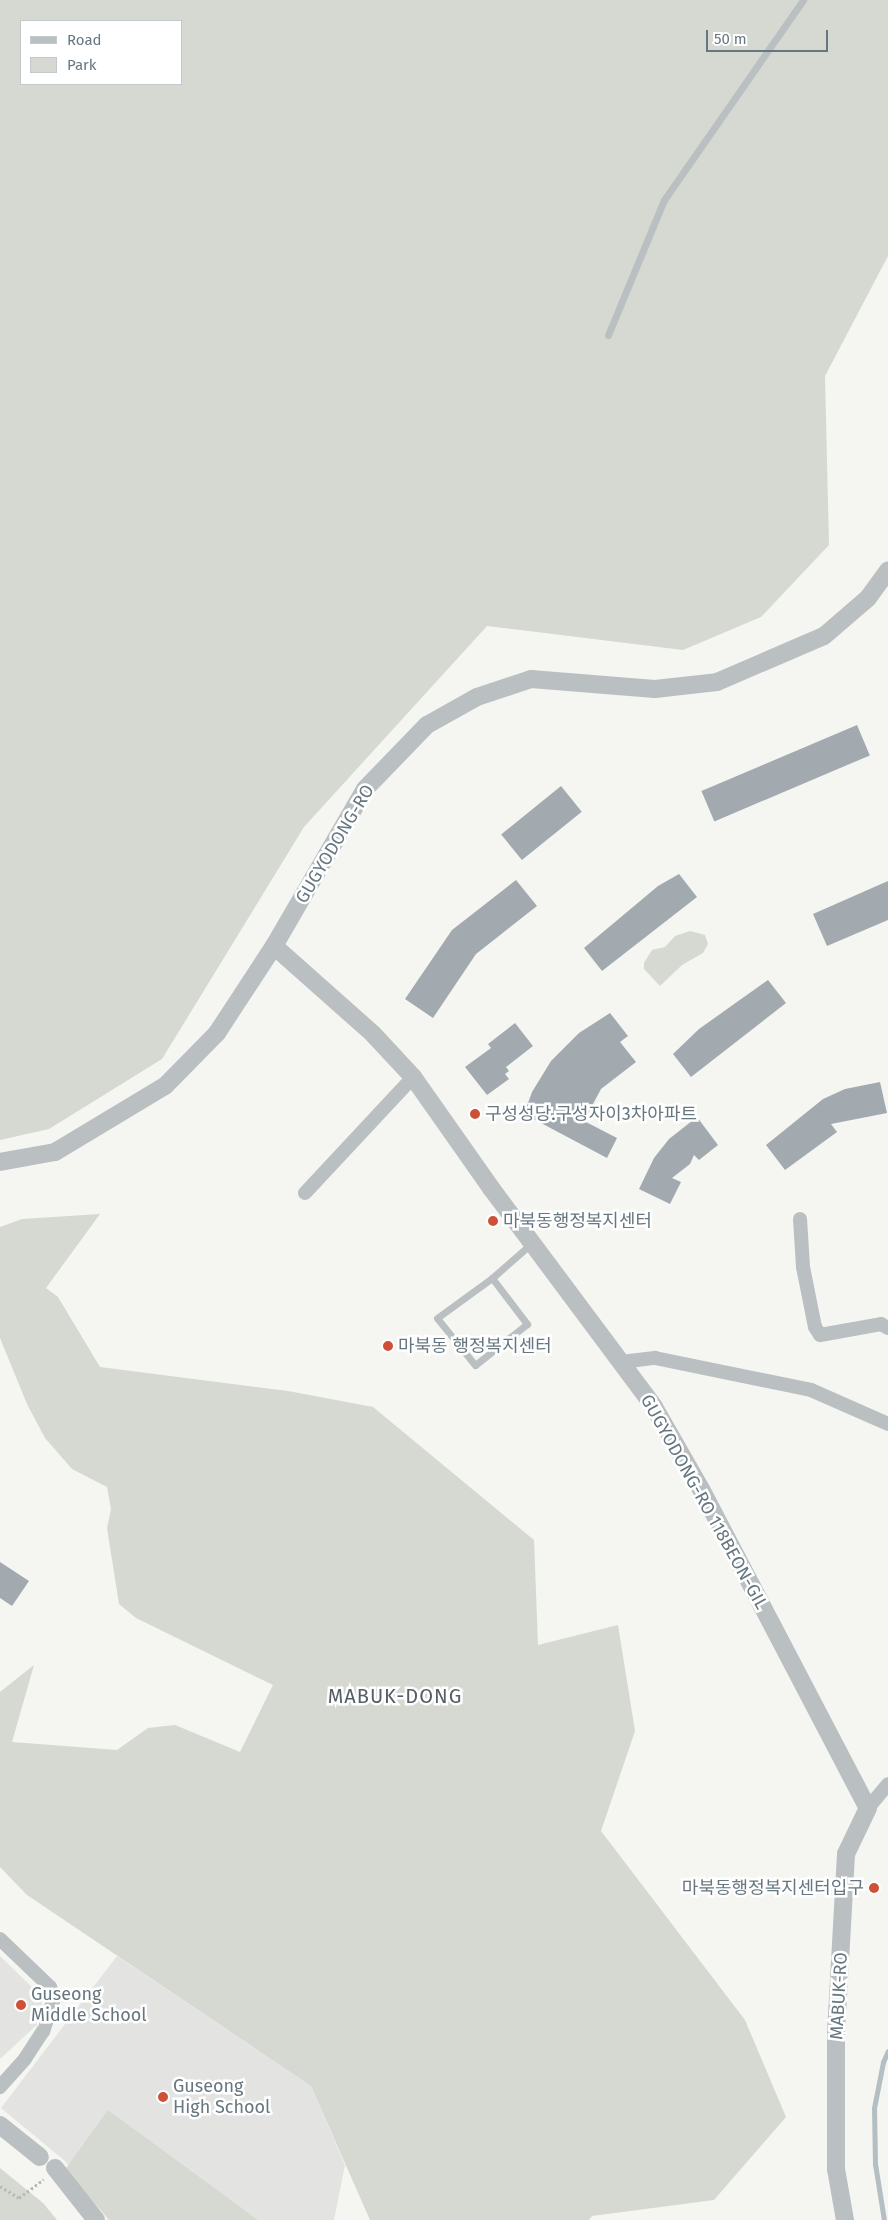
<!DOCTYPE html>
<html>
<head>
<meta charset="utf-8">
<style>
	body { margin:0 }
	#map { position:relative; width:888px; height:2220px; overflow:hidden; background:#f5f5f2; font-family:"Fira Sans","Noto Sans KR",sans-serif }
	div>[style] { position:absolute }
	.built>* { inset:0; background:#e3e4e2 }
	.green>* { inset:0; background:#d5d9d2 }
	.stream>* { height:5px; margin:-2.5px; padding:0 2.5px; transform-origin:2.5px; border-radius:2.5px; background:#b3bfc2 }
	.building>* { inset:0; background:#a2aaaf; transform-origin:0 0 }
	.path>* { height:3px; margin-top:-1.5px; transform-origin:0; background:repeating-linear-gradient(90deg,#b5b9ba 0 2.5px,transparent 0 5px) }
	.service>* { height:7px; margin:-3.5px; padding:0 3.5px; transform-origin:3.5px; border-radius:3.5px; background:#babfc2 }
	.minor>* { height:14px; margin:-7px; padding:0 7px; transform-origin:7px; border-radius:7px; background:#babfc2 }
	.tertiary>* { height:18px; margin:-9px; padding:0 9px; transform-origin:9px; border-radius:9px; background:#babfc2 }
	.dots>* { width:14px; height:14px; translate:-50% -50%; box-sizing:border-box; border:2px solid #fff; border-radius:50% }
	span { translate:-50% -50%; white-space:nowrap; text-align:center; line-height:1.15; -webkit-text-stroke:5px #fff; paint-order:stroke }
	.street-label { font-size:18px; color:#677780 }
	.poi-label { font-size:18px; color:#677780 }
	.left { translate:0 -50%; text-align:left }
	.right { translate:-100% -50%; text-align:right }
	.quarter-label { font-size:20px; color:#545f66; letter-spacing:1px }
	.legend { position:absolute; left:20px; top:20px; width:162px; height:65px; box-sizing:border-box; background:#fff; border:1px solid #c2c9cc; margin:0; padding:6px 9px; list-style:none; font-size:15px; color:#677780 }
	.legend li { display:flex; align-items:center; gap:10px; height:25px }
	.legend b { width:25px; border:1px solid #c2c9cc }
	.scale { position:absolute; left:706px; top:30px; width:122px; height:22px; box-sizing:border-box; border:2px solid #677780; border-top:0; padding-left:6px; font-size:15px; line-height:18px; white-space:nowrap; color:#677780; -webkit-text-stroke:4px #fff; paint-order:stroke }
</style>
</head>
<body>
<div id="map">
	<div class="built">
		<div style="clip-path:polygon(0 1956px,36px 1991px,41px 1999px,43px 2012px,40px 2022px,0 2059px)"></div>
		<div style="clip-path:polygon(117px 1956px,311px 2086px,345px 2165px,334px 2220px,108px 2220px,65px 2161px,1px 2108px)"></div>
	</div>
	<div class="green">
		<div style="clip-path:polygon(evenodd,0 0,888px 0,888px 256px,825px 376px,829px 545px,761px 617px,683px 650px,487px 626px,304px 827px,162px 1059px,49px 1129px,0 1140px,0 0,21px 21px,181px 21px,181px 84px,21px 84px,21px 21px)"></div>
		<div style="clip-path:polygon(690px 931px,705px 935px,708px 944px,703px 953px,682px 965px,660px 986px,644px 969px,644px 963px,652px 950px,665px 947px,675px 936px)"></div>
		<div style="clip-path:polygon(100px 1214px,46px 1288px,58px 1297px,100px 1367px,288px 1391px,373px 1407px,534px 1540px,538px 1645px,618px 1625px,635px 1731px,601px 1831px,745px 2020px,786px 2117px,714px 2200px,592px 2216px,589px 2220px,370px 2220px,311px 2086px,27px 1895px,0 1867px,0 1692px,34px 1665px,12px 1742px,117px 1750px,148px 1728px,175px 1725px,240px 1752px,273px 1685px,136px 1618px,119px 1604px,107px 1528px,111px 1509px,107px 1487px,72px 1469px,45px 1438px,27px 1404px,0 1338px,0 1227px,22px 1219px)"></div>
		<div style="clip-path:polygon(108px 2110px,258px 2220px,110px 2220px,64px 2171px)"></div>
		<div style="clip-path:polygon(0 2168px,43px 2203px,57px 2220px,0 2220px)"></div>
	</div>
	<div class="stream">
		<div style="left:884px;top:2220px;width:57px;rotate:-99.1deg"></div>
		<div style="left:875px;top:2164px;width:56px;rotate:-91deg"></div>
		<div style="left:874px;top:2108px;width:47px;rotate:-78.9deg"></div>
		<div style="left:883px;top:2062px;width:12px;rotate:-66deg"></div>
	</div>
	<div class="building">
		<div style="left:857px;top:725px;width:33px;height:169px;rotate:67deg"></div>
		<div style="left:561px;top:786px;width:33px;height:77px;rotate:51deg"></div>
		<div style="clip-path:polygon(679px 874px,697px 897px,602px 971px,584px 948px,658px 886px)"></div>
		<div style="clip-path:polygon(516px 880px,537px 906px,476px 954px,433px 1018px,405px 999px,452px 930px)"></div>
		<div style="clip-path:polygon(888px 881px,888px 920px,827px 946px,813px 914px)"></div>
		<div style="clip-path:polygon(768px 980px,786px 1003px,691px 1077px,673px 1054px,699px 1029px)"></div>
		<div style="clip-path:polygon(610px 1013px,628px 1036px,620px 1042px,636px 1062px,601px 1089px,584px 1121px,617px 1138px,607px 1158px,524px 1114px,532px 1092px,551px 1061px,579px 1033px)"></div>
		<div style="clip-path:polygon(515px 1023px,533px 1046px,506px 1067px,509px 1071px,505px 1074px,509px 1079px,487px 1095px,465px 1067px,491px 1048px,488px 1044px)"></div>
		<div style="clip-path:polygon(880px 1082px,887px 1113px,831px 1124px,837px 1132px,785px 1170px,766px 1145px,823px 1099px,845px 1089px)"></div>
		<div style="clip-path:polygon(697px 1117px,718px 1145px,699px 1160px,694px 1155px,690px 1164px,672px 1178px,681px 1182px,670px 1204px,639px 1189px,654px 1158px,669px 1139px)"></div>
		<div style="clip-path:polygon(0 1562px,29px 1581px,12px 1606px,0 1598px)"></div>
	</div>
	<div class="path">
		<div style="left:0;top:2186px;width:22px;rotate:32deg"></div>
		<div style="left:19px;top:2198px;width:31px;rotate:-37deg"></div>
	</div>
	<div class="service">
		<div style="left:608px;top:335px;width:146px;rotate:-67.5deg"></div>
		<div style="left:664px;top:200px;width:244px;rotate:-55.2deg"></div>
		<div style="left:492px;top:1278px;width:58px;rotate:52.7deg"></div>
		<div style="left:527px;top:1324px;width:66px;rotate:141.7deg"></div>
		<div style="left:475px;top:1365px;width:60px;rotate:-129deg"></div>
		<div style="left:437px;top:1318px;width:68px;rotate:-36deg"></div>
		<div style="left:492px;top:1278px;width:53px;rotate:-41.2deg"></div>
	</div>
	<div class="minor">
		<div style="left:305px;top:1193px;width:158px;rotate:-47deg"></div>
		<div style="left:800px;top:1219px;width:48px;rotate:86.4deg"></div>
		<div style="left:803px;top:1267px;width:61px;rotate:78.7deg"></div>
		<div style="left:815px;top:1327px;width:9px;rotate:58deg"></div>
		<div style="left:820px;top:1335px;width:62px;rotate:-10.2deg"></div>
		<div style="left:881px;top:1324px;width:8px;rotate:30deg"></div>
		<div style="left:621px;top:1362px;width:34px;rotate:-7deg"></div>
		<div style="left:655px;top:1358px;width:159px;rotate:11.6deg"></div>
		<div style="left:811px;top:1390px;width:84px;rotate:23.8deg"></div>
		<div style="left:868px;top:1808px;width:31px;rotate:-50deg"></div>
		<div style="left:0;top:1939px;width:69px;rotate:43.8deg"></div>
		<div style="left:50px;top:1987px;width:12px;rotate:70deg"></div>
		<div style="left:54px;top:1998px;width:35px;rotate:108deg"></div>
		<div style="left:43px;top:2031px;width:33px;rotate:123deg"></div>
		<div style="left:25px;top:2059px;width:38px;rotate:132deg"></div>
	</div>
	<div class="tertiary">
		<div style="left:274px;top:946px;width:132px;rotate:41.6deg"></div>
		<div style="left:373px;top:1034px;width:59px;rotate:47.1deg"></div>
		<div style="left:413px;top:1077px;width:136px;rotate:54.9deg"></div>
		<div style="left:491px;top:1188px;width:273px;rotate:53.3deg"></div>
		<div style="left:654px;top:1407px;width:95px;rotate:60.2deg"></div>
		<div style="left:701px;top:1489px;width:360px;rotate:62.4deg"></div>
		<div style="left:868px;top:1808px;width:51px;rotate:115.6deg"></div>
		<div style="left:846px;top:1854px;width:180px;rotate:93.2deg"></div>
		<div style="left:836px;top:2034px;width:135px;rotate:90deg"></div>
		<div style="left:836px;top:2169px;width:52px;rotate:80deg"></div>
		<div style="left:0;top:1162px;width:56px;rotate:-10.3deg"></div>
		<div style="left:55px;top:1152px;width:128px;rotate:-31deg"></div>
		<div style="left:165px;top:1086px;width:74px;rotate:-45.5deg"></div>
		<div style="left:217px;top:1033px;width:104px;rotate:-56.8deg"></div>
		<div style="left:274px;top:946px;width:181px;rotate:-59.9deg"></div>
		<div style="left:365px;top:789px;width:89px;rotate:-45.9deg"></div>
		<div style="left:427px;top:725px;width:57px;rotate:-29.2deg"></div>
		<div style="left:477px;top:697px;width:57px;rotate:-18.4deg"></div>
		<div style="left:531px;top:679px;width:124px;rotate:4.6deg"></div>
		<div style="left:655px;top:689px;width:62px;rotate:-6.4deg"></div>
		<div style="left:717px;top:682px;width:116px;rotate:-23.3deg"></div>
		<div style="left:824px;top:636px;width:58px;rotate:-40.8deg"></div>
		<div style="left:868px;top:598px;width:34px;rotate:-54deg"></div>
		<div style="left:0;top:2125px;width:51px;rotate:38.7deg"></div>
		<div style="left:55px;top:2168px;width:66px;rotate:51.7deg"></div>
	</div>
	<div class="dots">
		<div style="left:475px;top:1114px;background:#cf5038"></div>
		<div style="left:493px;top:1221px;background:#cf5038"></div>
		<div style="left:388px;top:1346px;background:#cf5038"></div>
		<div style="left:874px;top:1888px;background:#cf5038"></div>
		<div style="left:21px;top:2005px;background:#cf5038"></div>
		<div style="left:163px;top:2097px;background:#cf5038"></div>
	</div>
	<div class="street-label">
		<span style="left:335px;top:844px;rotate:-59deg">GUGYODONG-RO</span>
		<span style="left:704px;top:1502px;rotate:61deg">GUGYODONG-RO 118BEON-GIL</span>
		<span style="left:839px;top:1996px;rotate:-87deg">MABUK-RO</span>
	</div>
	<div class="poi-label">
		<span class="left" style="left:485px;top:1114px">구성성당.구성자이3차아파트</span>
		<span class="left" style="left:503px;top:1221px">마북동행정복지센터</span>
		<span class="left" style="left:398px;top:1346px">마북동 행정복지센터</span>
		<span class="right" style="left:864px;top:1888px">마북동행정복지센터입구</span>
		<span class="left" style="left:31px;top:2005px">Guseong<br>Middle School</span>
		<span class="left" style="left:173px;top:2097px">Guseong<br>High School</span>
	</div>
	<div class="quarter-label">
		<span style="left:395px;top:1696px">MABUK-DONG</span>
	</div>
	<ul class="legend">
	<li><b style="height:6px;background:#babfc2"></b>Road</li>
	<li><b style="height:14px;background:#d5d9d2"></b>Park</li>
	</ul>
	<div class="scale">50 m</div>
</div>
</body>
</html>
